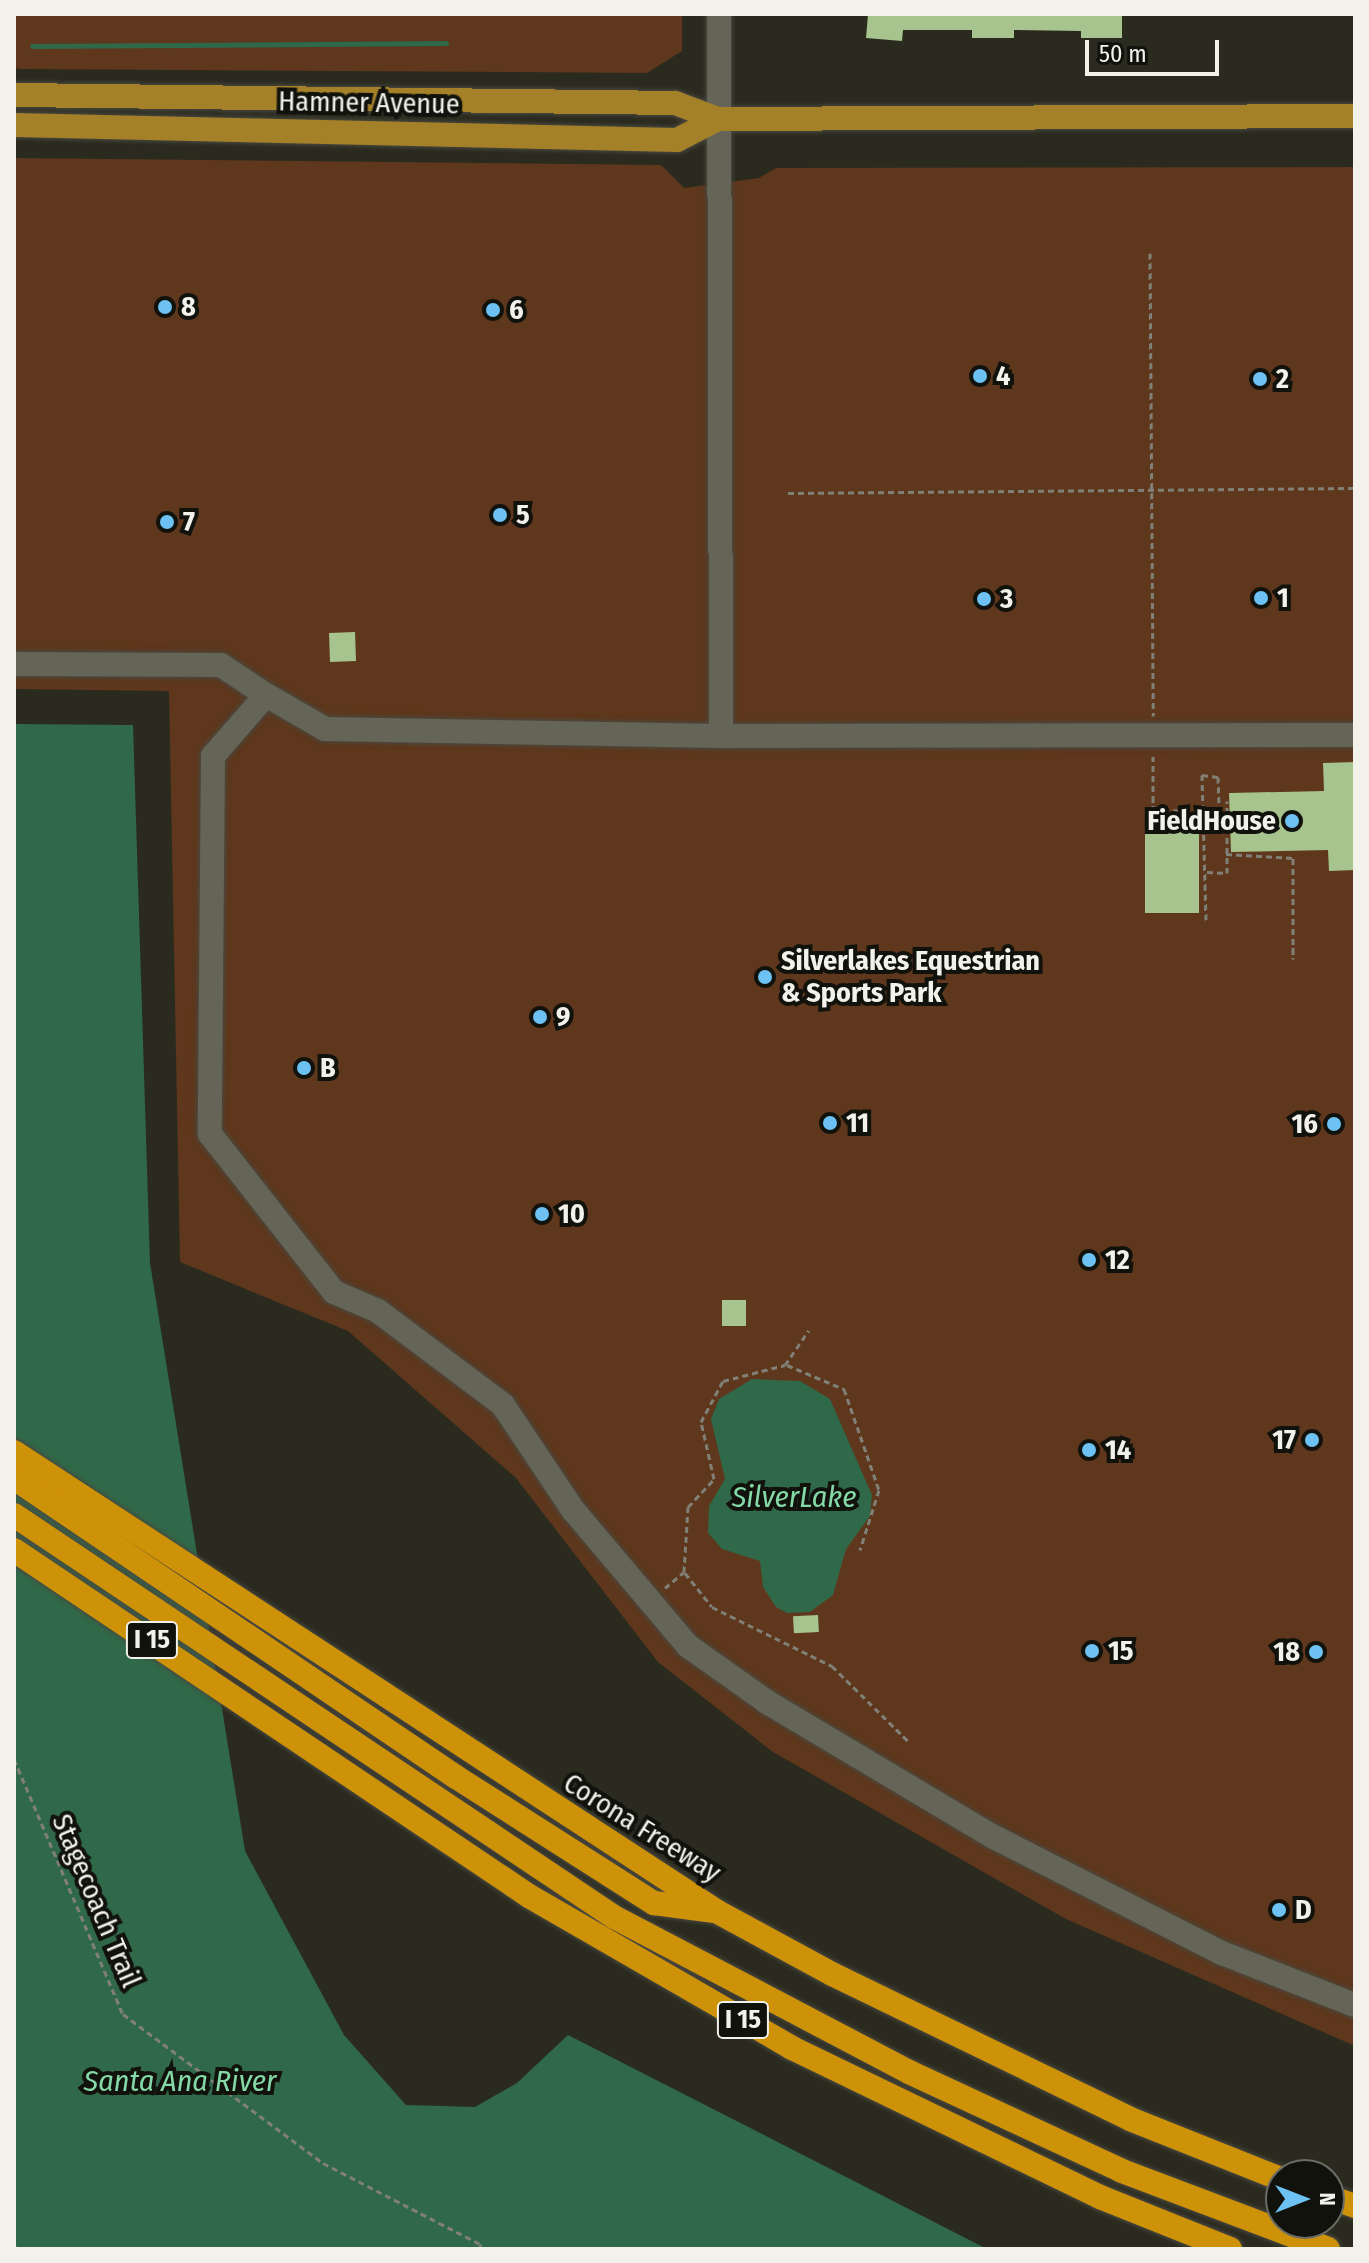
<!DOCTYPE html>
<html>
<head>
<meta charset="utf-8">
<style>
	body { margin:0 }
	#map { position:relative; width:1369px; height:2263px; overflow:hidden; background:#2a2a1f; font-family:"Fira Sans Condensed",sans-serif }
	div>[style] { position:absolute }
	.green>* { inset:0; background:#5e371c }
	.water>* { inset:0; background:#306949 }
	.stream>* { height:5px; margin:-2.5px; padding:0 2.5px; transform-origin:2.5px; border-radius:2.5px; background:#306949 }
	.building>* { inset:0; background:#a7c48e; transform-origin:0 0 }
	.path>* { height:3px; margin-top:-1.5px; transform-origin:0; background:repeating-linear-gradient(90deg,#808077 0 6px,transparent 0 10px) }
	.roads { filter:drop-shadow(0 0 2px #49483f) drop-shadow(0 0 2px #49483f) }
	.minor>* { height:24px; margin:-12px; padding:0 12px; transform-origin:12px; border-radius:12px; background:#646457 }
	.major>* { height:24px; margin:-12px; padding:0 12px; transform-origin:12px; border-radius:12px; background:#a48028 }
	.highway>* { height:24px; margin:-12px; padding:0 12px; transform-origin:12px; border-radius:12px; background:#ce9209 }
	.dots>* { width:22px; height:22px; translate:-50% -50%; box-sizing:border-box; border:4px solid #12120d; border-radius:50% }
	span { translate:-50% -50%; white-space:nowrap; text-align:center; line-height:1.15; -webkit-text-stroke:8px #12120d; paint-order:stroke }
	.shield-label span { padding:2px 6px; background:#12120d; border:2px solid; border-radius:6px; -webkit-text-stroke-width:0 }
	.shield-label { font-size:26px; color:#f2f2eb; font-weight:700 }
	.street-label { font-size:28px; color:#f2f2eb }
	.poi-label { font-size:28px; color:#f2f2eb; font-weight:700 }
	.left { translate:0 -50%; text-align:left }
	.right { translate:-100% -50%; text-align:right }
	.water-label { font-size:30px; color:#84d9a7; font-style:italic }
	.frame { position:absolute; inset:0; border:16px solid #f2f2eb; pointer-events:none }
	.north { position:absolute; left:1265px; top:2159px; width:80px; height:80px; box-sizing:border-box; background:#12120d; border:2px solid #6c6c66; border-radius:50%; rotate:90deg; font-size:22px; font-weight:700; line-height:32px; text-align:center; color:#f2f2eb }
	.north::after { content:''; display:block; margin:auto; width:28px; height:36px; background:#6dc2f3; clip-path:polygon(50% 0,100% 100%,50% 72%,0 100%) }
	.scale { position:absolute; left:1085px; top:40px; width:134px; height:36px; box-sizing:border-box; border:4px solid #f2f2eb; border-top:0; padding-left:10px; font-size:24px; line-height:28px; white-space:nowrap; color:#f2f2eb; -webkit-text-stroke:6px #12120d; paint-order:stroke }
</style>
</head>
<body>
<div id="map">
	<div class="green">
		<div style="clip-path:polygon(14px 14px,682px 14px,682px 51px,647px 73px,21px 69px,14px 68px)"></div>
		<div style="clip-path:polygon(14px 158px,661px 165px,684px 188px,759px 178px,776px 168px,1355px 167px,1355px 2046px,1066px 1919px,773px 1752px,658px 1662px,516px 1478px,348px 1331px,180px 1262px,169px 691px,14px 689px)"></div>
	</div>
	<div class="water">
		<div style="clip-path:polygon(14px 724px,133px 725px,150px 1263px,245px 1851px,344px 2035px,406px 2105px,475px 2107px,517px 2083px,568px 2035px,987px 2249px,14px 2249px)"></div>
		<div style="clip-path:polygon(752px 1379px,800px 1381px,830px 1399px,872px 1495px,870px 1516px,846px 1549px,833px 1595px,810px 1612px,787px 1613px,776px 1607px,763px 1587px,760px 1561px,722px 1549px,708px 1533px,709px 1506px,725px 1479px,711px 1419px,719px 1399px)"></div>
	</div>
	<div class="stream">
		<div style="left:32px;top:46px;width:414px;rotate:-0.4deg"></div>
	</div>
	<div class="building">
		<div style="clip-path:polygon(868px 14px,1122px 14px,1122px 38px,1081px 38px,1081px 31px,1014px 30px,1014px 38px,972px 38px,972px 30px,903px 30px,902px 41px,866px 38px)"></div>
		<div style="left:355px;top:632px;width:29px;height:26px;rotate:88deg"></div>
		<div style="clip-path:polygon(1355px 762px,1355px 870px,1329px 871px,1328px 850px,1231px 852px,1229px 793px,1324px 791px,1323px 763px)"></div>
		<div style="left:1145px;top:817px;width:54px;height:96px"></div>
		<div style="left:722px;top:1300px;width:24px;height:26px"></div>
		<div style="left:818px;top:1615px;width:17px;height:25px;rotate:87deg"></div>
	</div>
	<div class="path">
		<div style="left:1150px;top:253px;width:463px;rotate:89.6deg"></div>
		<div style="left:788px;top:493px;width:567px;rotate:-0.51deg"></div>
		<div style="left:1153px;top:756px;width:54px;rotate:90deg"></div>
		<div style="left:1153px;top:810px;width:50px;rotate:1.1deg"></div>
		<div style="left:1226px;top:854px;width:67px;rotate:3.4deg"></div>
		<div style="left:1293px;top:858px;width:101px;rotate:90deg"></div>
		<div style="left:1207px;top:872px;width:20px;rotate:3deg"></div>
		<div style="left:1227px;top:873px;width:72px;rotate:-90deg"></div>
		<div style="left:1206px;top:920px;width:145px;rotate:-91.6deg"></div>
		<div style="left:1202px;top:775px;width:16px;rotate:7deg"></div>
		<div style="left:1218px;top:777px;width:36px;rotate:88deg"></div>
		<div style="left:1219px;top:813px;width:9px;rotate:21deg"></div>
		<div style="left:787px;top:1365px;width:62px;rotate:22.8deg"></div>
		<div style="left:844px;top:1389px;width:107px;rotate:70.9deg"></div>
		<div style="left:879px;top:1490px;width:63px;rotate:107.6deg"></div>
		<div style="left:685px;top:1573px;width:43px;rotate:51.5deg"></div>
		<div style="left:712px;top:1607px;width:134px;rotate:26.2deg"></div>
		<div style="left:832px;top:1666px;width:107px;rotate:44.6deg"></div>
		<div style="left:665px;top:1588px;width:25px;rotate:-40deg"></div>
		<div style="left:684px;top:1572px;width:65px;rotate:-86.5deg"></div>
		<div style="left:688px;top:1507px;width:38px;rotate:-47deg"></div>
		<div style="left:714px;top:1479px;width:58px;rotate:-102.8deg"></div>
		<div style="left:701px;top:1422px;width:47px;rotate:-61.8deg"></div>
		<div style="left:723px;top:1381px;width:64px;rotate:-14.5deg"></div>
		<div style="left:785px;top:1365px;width:42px;rotate:-55.6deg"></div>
		<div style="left:14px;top:1759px;width:277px;rotate:66.9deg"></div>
		<div style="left:123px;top:2014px;width:249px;rotate:36.7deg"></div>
		<div style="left:323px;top:2163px;width:177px;rotate:27.3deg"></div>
		<div style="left:480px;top:2244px;width:5px;rotate:79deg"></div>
		<div style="left:14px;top:2246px;width:6px;rotate:31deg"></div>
	</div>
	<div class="roads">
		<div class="minor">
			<div style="left:719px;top:14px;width:722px;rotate:89.84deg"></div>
			<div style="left:721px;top:736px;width:634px;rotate:-0.09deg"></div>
			<div style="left:14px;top:664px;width:207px;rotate:0.3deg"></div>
			<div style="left:221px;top:665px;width:54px;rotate:33.7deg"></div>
			<div style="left:721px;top:736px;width:396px;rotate:-179deg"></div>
			<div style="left:325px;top:729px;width:68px;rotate:-150deg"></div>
			<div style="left:266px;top:695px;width:81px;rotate:131deg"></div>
			<div style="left:213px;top:756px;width:378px;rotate:90.5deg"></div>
			<div style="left:210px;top:1134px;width:201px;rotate:51.9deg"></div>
			<div style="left:334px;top:1292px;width:48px;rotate:23.4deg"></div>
			<div style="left:378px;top:1311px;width:156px;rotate:36.9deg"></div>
			<div style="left:503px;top:1405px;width:126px;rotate:56.3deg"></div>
			<div style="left:573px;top:1510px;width:178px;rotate:49.8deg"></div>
			<div style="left:688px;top:1646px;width:97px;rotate:35.3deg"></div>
			<div style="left:767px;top:1702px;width:262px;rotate:30.8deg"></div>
			<div style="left:992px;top:1836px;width:258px;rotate:27deg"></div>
			<div style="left:1222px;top:1953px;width:143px;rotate:21.4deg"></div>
		</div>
		<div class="major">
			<div style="left:14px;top:95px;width:661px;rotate:0.69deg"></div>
			<div style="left:675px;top:103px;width:46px;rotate:20.4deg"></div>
			<div style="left:718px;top:119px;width:637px;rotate:-0.27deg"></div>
			<div style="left:14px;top:125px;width:663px;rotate:1.3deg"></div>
			<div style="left:677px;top:140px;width:46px;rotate:-27.1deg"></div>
		</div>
		<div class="highway">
			<div style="left:14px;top:1452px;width:839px;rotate:33.18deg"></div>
			<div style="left:716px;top:1911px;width:132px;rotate:28.5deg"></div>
			<div style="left:832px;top:1974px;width:331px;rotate:25.9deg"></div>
			<div style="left:1130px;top:2119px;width:162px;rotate:21.7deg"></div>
			<div style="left:14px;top:1478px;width:534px;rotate:34.08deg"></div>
			<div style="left:456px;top:1777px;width:235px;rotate:32.5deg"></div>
			<div style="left:654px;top:1903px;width:61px;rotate:7.6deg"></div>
			<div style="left:14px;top:1515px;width:722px;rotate:33.82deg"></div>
			<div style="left:614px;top:1917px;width:333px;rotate:27.7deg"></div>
			<div style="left:909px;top:2072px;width:235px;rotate:24.9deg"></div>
			<div style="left:1122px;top:2171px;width:220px;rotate:20.7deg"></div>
			<div style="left:14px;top:1550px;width:620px;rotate:33.89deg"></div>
			<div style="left:529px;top:1896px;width:304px;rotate:30deg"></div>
			<div style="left:792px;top:2048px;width:342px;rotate:25.8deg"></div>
			<div style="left:1100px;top:2197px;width:140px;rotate:21.8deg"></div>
			<div style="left:1329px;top:2197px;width:28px;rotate:19deg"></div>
		</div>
	</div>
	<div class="dots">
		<div style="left:165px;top:307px;background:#6dc2f3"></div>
		<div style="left:493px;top:310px;background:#6dc2f3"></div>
		<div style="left:980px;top:376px;background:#6dc2f3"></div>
		<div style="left:1260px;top:379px;background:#6dc2f3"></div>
		<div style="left:500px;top:515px;background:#6dc2f3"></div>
		<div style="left:167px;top:522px;background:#6dc2f3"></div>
		<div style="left:1261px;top:598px;background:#6dc2f3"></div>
		<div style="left:984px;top:599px;background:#6dc2f3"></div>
		<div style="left:1292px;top:821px;background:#6dc2f3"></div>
		<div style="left:765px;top:977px;background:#6dc2f3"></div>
		<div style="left:540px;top:1017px;background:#6dc2f3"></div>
		<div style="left:304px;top:1068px;background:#6dc2f3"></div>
		<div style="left:830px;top:1123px;background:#6dc2f3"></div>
		<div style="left:1334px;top:1124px;background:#6dc2f3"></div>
		<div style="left:542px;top:1214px;background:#6dc2f3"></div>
		<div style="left:1089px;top:1260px;background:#6dc2f3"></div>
		<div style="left:1312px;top:1440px;background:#6dc2f3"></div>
		<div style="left:1089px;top:1450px;background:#6dc2f3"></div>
		<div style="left:1092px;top:1651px;background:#6dc2f3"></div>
		<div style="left:1316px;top:1652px;background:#6dc2f3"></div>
		<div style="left:1279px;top:1910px;background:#6dc2f3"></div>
	</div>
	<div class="shield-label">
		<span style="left:152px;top:1640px">I 15</span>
		<span style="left:743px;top:2020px">I 15</span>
	</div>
	<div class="street-label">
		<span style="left:369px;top:103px;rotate:1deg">Hamner Avenue</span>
		<span style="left:642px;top:1828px;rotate:32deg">Corona Freeway</span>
		<span style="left:96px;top:1901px;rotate:67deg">Stagecoach Trail</span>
	</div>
	<div class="poi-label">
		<span class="left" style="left:181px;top:307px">8</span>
		<span class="left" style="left:509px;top:310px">6</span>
		<span class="left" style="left:996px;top:376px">4</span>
		<span class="left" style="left:1276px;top:379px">2</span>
		<span class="left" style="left:516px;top:515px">5</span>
		<span class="left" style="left:183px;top:522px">7</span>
		<span class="left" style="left:1277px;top:598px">1</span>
		<span class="left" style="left:1000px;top:599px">3</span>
		<span class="right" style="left:1276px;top:821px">FieldHouse</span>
		<span class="left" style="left:781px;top:977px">Silverlakes Equestrian<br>&amp; Sports Park</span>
		<span class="left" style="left:556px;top:1017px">9</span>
		<span class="left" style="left:320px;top:1068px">B</span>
		<span class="left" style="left:846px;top:1123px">11</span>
		<span class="right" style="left:1318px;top:1124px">16</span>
		<span class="left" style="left:558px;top:1214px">10</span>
		<span class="left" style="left:1105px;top:1260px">12</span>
		<span class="right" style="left:1296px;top:1440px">17</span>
		<span class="left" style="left:1105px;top:1450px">14</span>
		<span class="left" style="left:1108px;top:1651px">15</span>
		<span class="right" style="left:1300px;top:1652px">18</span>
		<span class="left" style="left:1295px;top:1910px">D</span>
	</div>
	<div class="water-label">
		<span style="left:794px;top:1497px">SilverLake</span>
		<span style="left:180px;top:2081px">Santa Ana River</span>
	</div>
	<div class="frame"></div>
	<div class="north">N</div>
	<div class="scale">50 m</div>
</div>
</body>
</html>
